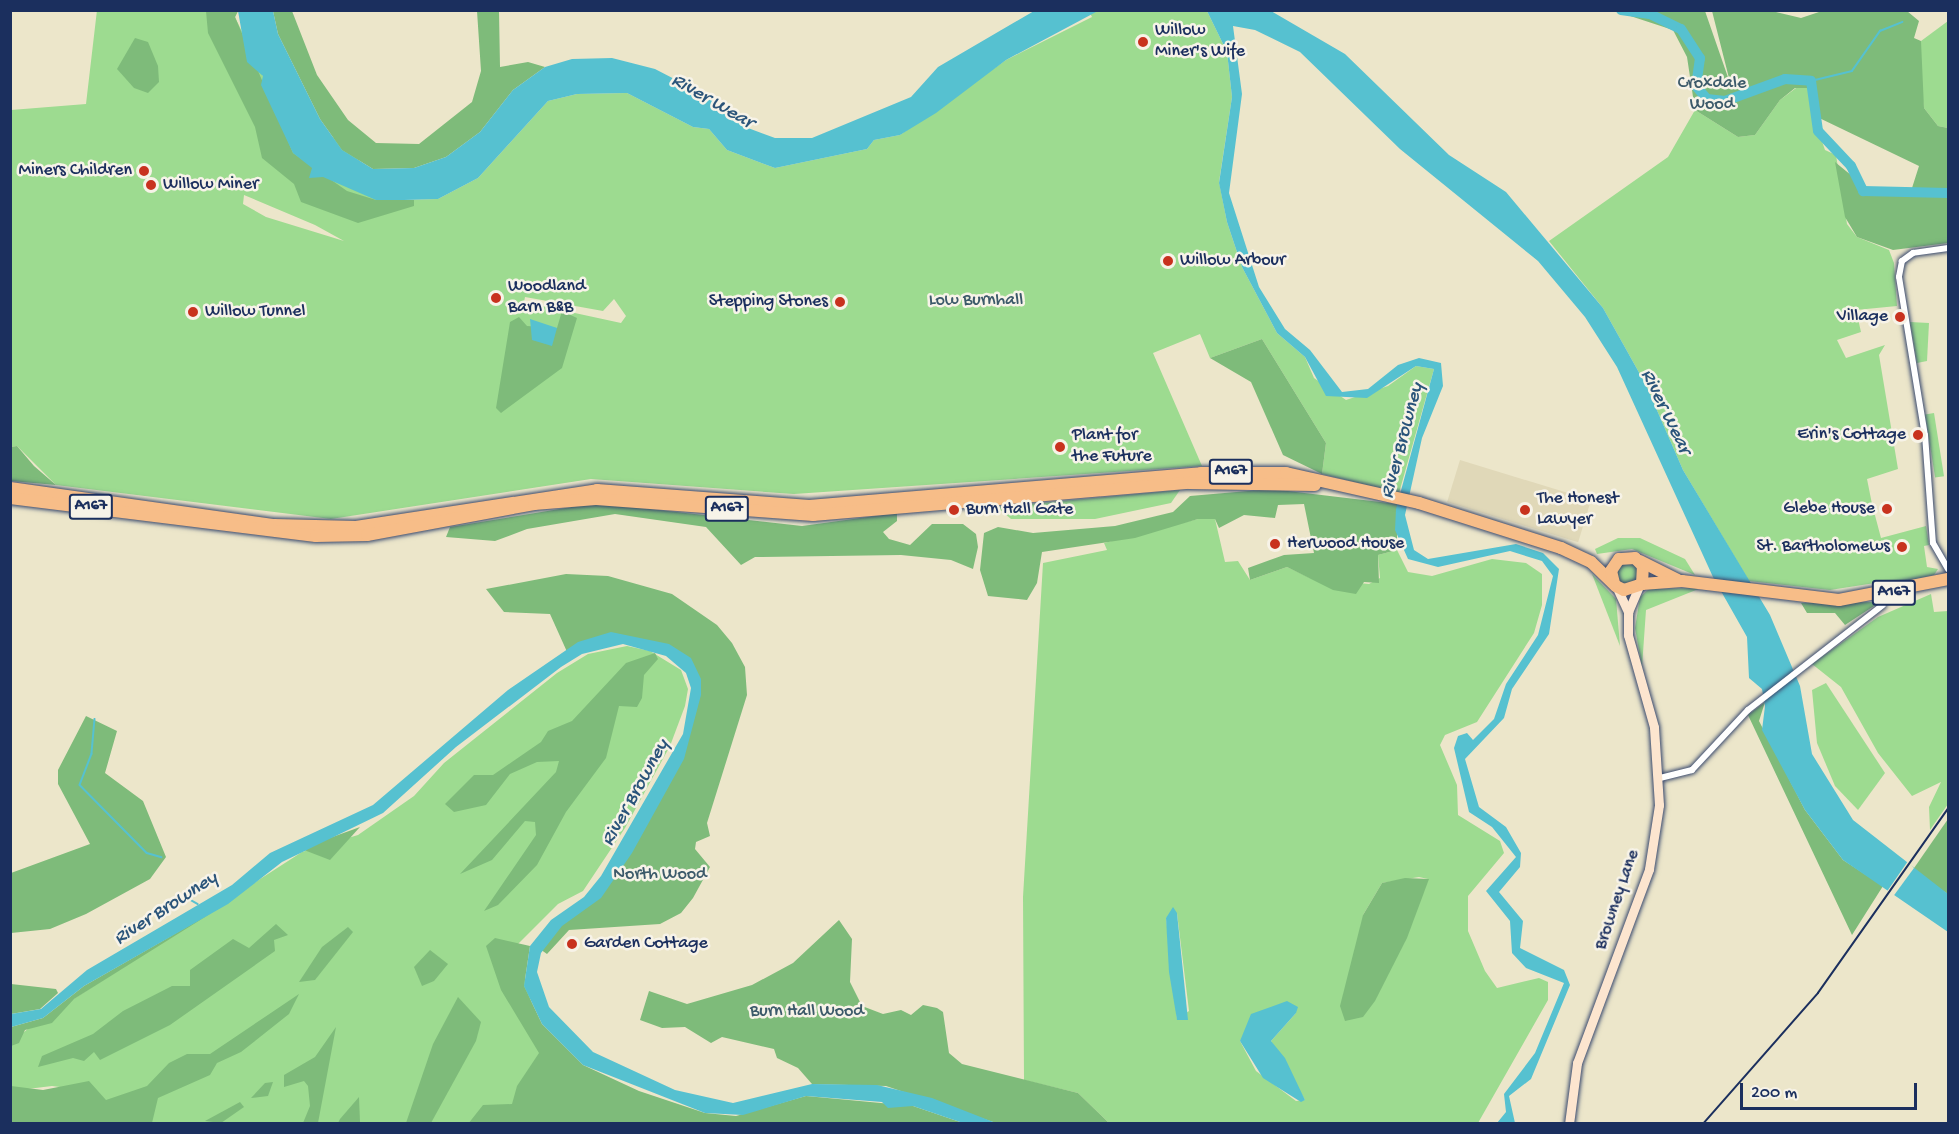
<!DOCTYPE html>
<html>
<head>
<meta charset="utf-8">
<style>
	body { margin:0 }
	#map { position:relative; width:1959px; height:1134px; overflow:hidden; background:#ece6ca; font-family:"Gochi Hand",sans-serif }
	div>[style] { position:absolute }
	.built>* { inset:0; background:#e0d8b8; transform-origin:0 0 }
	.green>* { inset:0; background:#9ddb90; transform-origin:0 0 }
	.forest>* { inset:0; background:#7ebb7a }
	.water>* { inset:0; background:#56c1d0 }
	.pier>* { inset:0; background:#ece6ca }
	.stream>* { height:1.5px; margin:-0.75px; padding:0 0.75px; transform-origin:0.75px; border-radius:0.75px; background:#56c1d0 }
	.river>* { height:10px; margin:-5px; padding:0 5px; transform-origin:5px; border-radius:5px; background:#56c1d0 }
	.roads { filter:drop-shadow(0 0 2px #3a4a6e) drop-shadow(0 0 2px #3a4a6e) }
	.street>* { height:6px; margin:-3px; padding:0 3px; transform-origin:3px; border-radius:3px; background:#fff }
	.secondary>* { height:9px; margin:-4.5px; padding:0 4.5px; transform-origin:4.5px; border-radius:4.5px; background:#fce5cf }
	.highway>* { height:12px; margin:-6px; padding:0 6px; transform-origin:6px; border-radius:6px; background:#f7bd88 }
	.rail>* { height:1.5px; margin:-0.75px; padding:0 0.75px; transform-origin:0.75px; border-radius:0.75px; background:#1b2f5e }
	.dots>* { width:16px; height:16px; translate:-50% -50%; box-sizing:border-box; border:3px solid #f7f3e8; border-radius:50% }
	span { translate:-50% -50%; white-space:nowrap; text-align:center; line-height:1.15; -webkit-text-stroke:5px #f7f3e8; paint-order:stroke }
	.shield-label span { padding:2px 4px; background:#f7f3e8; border:2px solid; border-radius:4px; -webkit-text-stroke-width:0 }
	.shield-label { font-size:16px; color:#1b2f5e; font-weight:700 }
	.poi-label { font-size:18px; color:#1b2f5e }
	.left { translate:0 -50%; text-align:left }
	.right { translate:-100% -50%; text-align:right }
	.park-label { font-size:18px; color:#3c5a6a }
	.street-label { font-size:18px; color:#1b2f5e }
	.water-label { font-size:20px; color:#2a547a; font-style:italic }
	.frame { position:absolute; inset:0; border:12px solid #1b2f5e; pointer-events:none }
	.scale { position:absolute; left:1740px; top:1083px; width:177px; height:27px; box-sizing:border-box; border:3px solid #1b2f5e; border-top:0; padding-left:8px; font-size:18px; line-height:21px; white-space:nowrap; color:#1b2f5e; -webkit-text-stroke:4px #f7f3e8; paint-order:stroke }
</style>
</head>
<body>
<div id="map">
	<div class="built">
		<div style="left:1460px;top:460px;width:137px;height:44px;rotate:17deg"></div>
	</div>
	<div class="green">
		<div style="clip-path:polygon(evenodd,97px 10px,238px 11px,235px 17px,263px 76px,404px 200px,438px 199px,478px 178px,548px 101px,577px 94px,627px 93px,693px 127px,709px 129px,727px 150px,775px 168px,867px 149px,874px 140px,900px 135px,1006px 60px,1092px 17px,1089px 11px,1207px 11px,1227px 52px,1232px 97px,1219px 182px,1227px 222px,1242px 267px,1277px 333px,1305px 357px,1314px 378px,1346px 400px,1388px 386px,1416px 366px,1434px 369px,1399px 493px,1322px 474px,1326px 443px,1262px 339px,1210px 358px,1200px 334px,1153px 353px,1202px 466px,794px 494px,591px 479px,331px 519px,56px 485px,17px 446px,11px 447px,11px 110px,86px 104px,97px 10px,244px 195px,315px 225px,344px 241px,266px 217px,243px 204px,244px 195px,97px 10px,525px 297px,603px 311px,614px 299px,626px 316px,621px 323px,524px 302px,525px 297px)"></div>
		<div style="clip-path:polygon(1948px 21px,1948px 128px,1938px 126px,1924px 108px,1918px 67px,1921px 41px)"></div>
		<div style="clip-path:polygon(1796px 88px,1812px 88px,1813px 115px,1825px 150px,1836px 155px,1847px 224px,1857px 237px,1889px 250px,1894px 263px,1897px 306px,1856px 310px,1861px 332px,1837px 340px,1846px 358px,1885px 345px,1879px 355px,1898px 469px,1867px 479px,1872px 504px,1881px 538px,1926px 526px,1929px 545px,1924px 546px,1927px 567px,1938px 569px,1934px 575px,1877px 588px,1875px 583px,1830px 590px,1749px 581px,1683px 470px,1646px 385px,1603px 308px,1549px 241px,1668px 157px,1695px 110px,1738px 137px,1755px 135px,1780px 100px)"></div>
		<div style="clip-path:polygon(1910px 322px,1929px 323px,1927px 361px,1917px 363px)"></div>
		<div style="left:1934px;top:413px;width:64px;height:9px;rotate:81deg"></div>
		<div style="clip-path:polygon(1180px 490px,1171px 503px,1095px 519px,1011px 519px,997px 507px)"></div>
		<div style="clip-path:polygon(evenodd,1198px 519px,1215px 519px,1225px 562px,1238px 561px,1250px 580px,1287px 567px,1310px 578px,1369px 584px,1380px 578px,1378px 555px,1397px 550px,1408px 572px,1432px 576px,1492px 559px,1526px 563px,1542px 574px,1542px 605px,1534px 633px,1477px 722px,1445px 735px,1440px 745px,1457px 785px,1458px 815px,1500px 841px,1504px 853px,1468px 896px,1468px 931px,1485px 971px,1497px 988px,1539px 978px,1548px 982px,1548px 1000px,1478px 1123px,1109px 1123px,1078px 1093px,1024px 1080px,1023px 897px,1043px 563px,1107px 550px,1104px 543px,1198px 519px,1419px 877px,1428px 879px,1363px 915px,1382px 883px,1419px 877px,1198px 519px,1177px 913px,1189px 1011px,1177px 1019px,1166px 918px,1177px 913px,1198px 519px,1296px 1013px,1271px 1041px,1305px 1100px,1296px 1101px,1256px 1071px,1240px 1041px,1296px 1013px)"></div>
		<div style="clip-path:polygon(1618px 538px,1640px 538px,1685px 559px,1695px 575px,1632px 549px,1597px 554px,1595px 549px)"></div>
		<div style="clip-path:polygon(1621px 562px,1637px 564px,1639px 580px,1622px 585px,1616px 577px)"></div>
		<div style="clip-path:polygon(1592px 574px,1616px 599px,1620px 646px)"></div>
		<div style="clip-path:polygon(1701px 588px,1646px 610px,1642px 667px,1635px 628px,1640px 597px,1649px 589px)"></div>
		<div style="clip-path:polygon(1931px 594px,1934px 612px,1948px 611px,1948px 804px,1930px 830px,1929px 807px,1941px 782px,1912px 796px,1878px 753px,1841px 687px,1812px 664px,1878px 617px)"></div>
		<div style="clip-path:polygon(627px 646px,650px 651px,681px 670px,688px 689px,685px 706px,670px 746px,625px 828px,583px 891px,558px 904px,517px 945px,543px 1052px,518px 1123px,123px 1123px,92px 1091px,52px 1086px,11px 1091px,10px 1044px,30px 1027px,302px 852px,358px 835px,414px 796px,444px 763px,557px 673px,588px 654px)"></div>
		<div style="clip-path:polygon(1826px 683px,1885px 773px,1858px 810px,1835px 786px,1817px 743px,1812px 690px)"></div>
	</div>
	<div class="forest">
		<div style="clip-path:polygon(206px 11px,238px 11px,235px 17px,293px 153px,347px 191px,376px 200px,414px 200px,414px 206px,358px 223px,301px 202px,294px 184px,262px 158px,255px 127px,208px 33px)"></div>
		<div style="clip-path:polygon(273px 11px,292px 11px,317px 75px,348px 120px,376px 143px,419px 144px,472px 102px,481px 71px,477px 11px,499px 11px,500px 67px,528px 62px,545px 67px,513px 90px,480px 132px,446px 157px,414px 168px,373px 169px,342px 150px,320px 119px,278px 34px)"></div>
		<div style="clip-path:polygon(1615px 11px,1705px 11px,1731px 86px,1712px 11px,1772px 11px,1801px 18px,1822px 11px,1907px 11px,1919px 21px,1914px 38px,1921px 41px,1924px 108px,1938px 126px,1948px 128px,1948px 243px,1893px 250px,1857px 237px,1845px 217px,1835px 162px,1868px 189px,1912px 188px,1919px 166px,1813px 115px,1812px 88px,1795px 88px,1780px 100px,1755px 135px,1738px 137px,1695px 110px,1687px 57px,1673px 30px)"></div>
		<div style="clip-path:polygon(135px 38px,148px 42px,158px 66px,159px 82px,148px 93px,134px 88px,117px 69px)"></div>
		<div style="clip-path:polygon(562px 311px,577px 318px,562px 368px,501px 413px,496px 408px,510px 322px,519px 317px,527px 326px,557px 328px)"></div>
		<div style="clip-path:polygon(1262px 339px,1326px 443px,1322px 474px,1283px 455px,1251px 382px,1210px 358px)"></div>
		<div style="clip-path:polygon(17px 446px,34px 466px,56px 485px,11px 481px,11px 447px)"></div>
		<div style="clip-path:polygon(1271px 489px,1397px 504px,1397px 550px,1378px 555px,1379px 583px,1364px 582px,1356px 594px,1333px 590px,1287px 567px,1250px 580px,1248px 568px,1284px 555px,1314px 553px,1304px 504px,1278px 505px,1275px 518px,1244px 515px,1219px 528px,1215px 519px,1198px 519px,1135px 538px,1042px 552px,1037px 583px,1027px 600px,988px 596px,980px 570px,984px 533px,998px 527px,1033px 533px,1115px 526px,1173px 512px,1190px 496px)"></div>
		<div style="clip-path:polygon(596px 503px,802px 526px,897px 513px,897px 521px,883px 532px,889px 539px,910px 545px,932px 524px,963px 524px,976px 534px,978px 547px,973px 569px,951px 560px,901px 555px,755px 557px,741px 565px,706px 527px,615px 514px,527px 529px,495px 541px,446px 537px,450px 527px)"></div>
		<div style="clip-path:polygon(566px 574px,608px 576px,672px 594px,717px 625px,732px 643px,745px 667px,747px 695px,707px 823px,710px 836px,696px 842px,695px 849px,710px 867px,693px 898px,681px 913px,660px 924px,569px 930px,547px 954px,537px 947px,545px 933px,585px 906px,682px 753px,695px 691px,680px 659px,621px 638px,568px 654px,550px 614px,504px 612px,486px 589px)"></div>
		<div style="clip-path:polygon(1880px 602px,1845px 625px,1835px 613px,1807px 613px,1801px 603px)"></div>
		<div style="clip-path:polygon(655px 653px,658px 659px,644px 675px,642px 698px,637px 707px,619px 706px,606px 758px,566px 812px,537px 865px,498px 905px,484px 911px,536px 835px,535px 822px,525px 821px,492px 860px,460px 874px,556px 772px,559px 761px,537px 762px,510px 774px,486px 805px,454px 812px,445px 804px,474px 775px,493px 775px,541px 742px,548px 731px,572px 721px,626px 663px)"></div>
		<div style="clip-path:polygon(1765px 702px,1759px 721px,1805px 810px,1843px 860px,1883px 886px,1852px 935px,1748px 715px)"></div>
		<div style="clip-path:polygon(86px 716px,117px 731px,105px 773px,143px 801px,166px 857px,150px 879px,86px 914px,50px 929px,11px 933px,11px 873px,90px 844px,58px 784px,58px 770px)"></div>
		<div style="clip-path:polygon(1948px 819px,1948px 894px,1912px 871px)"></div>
		<div style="clip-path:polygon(360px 827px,330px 860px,304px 850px,327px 839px)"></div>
		<div style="clip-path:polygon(1405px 878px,1429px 879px,1407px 938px,1375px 1001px,1363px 1017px,1345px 1021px,1340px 1006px,1363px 915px,1382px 883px)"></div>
		<div style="clip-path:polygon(213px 912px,74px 999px,52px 1023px,25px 1030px,19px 1043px,11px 1046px,11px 1027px,43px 1018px,84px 986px)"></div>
		<div style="clip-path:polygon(839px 920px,852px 939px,850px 982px,862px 1006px,883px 1014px,901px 1010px,911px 1015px,923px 1005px,937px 1008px,943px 1012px,949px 1053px,962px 1064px,1078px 1093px,1109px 1123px,996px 1123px,886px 1086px,812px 1084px,798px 1068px,777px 1058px,774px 1049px,722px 1037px,711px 1043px,685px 1027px,662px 1028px,640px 1020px,649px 991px,687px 1004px,752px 985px,793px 963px)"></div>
		<div style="clip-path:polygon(276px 924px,288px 935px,274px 940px,275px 951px,170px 1025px,100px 1060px,94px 1052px,84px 1061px,73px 1058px,38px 1067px,42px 1056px,93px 1034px,123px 1011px,172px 986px,190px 986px,190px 970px,233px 939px,249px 948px)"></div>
		<div style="clip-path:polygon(348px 927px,353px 932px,315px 980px,299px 982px,322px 947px)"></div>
		<div style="clip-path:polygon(495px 938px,530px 946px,524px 986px,542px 1024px,583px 1065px,639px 1091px,705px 1113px,736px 1116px,806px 1096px,913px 1106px,963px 1123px,468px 1124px,483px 1105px,512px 1104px,517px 1086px,539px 1053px,501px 990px,486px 946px)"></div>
		<div style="clip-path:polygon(430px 950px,448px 964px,434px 981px,422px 986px,414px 967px)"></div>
		<div style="clip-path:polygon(11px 984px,56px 989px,58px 993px,40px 1009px,11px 1014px)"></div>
		<div style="clip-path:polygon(299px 994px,289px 1014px,241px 1052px,217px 1063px,210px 1075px,158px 1098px,152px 1123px,11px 1123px,11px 1086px,43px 1090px,89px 1081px,106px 1100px,147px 1086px,169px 1063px,187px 1054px,210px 1054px)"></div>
		<div style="clip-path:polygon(458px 997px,481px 1022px,476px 1041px,431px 1123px,406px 1123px,433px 1044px)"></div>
		<div style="clip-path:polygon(336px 1027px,318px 1123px,303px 1123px,310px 1106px,308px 1086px,304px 1081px,284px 1087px,284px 1075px,315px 1057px)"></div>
		<div style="clip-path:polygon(273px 1082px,268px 1096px,251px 1098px,265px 1083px)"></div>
		<div style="clip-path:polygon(359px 1097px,360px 1122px,338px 1123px,340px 1119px)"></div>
		<div style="clip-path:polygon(240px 1102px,244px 1107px,221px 1123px,205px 1121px)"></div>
	</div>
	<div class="water">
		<div style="clip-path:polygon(238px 11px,273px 11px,278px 34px,320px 119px,342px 150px,373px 169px,414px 168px,446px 157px,480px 132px,513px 90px,545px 67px,572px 59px,612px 58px,655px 69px,713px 99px,748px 128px,775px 138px,812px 138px,911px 97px,938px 67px,1034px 11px,1096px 12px,1006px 60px,936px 113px,900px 135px,874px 140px,867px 149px,775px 168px,727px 150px,709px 129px,693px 127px,627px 93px,577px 94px,548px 101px,478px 178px,438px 199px,404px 200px,376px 200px,323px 177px,309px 178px,312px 168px,293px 153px,261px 85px,263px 76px,247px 62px)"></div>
		<div style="clip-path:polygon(1207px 11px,1271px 11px,1345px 54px,1449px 155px,1506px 192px,1603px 308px,1646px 385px,1683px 470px,1770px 615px,1800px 686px,1812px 754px,1853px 820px,1948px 894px,1948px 932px,1843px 860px,1805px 810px,1762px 730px,1765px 706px,1762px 689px,1749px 678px,1747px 637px,1713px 577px,1617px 367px,1585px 317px,1538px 261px,1400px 149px,1300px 52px,1255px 30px,1233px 26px,1242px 94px,1229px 193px,1259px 287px,1285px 329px,1310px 350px,1342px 392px,1368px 389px,1398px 365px,1419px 358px,1441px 363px,1443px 386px,1422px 438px,1405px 515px,1414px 550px,1428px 559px,1516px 544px,1543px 553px,1559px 569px,1549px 634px,1512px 689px,1504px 718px,1465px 759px,1479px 807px,1506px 827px,1521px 853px,1520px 867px,1499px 892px,1523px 921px,1520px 948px,1564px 970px,1570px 985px,1531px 1079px,1509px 1096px,1515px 1123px,1497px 1123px,1506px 1112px,1504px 1094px,1535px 1053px,1564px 983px,1526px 968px,1512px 953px,1510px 921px,1486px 891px,1516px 857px,1492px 827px,1469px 812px,1454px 748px,1458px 736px,1467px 733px,1473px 740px,1494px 719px,1506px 684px,1538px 635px,1553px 576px,1542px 561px,1510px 551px,1438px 567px,1408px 559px,1395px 530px,1396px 509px,1434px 369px,1416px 366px,1367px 398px,1326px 396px,1305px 357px,1277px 333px,1242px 267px,1227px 222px,1219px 183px,1232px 97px,1227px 52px)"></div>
		<div style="clip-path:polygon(530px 319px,557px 328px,552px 346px,532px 340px)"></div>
		<div style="clip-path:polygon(611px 632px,669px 644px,691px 658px,701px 679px,701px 695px,684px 759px,632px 853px,601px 898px,562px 926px,541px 953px,537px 972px,549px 1007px,593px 1052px,675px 1090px,733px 1103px,812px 1084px,877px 1085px,932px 1098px,996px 1123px,963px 1123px,913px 1106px,888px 1108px,882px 1102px,806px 1096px,743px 1115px,705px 1113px,583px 1065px,542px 1024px,524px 986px,530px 946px,551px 920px,584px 897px,601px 876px,683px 734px,691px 688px,686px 673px,666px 656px,623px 644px,582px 654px,561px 667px,456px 747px,383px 813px,282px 862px,228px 904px,84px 986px,43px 1018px,11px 1027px,11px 1014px,41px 1009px,87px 970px,232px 885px,270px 853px,373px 805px,508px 690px,578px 642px)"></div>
		<div style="clip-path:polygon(1173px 907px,1177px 913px,1188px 1020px,1177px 1020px,1169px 972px,1166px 918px)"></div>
		<div style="clip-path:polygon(1287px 1001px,1298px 1007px,1296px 1013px,1271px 1041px,1285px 1058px,1305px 1100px,1301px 1102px,1263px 1078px,1240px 1041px,1251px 1014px)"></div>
	</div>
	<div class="pier">
		<div style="clip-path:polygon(1908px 861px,1914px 868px,1892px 898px,1886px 893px)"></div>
	</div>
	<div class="stream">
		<div style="left:1811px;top:81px;width:42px;rotate:-13.7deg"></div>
		<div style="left:1852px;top:71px;width:49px;rotate:-55deg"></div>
		<div style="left:1880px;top:31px;width:24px;rotate:-22deg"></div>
		<div style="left:95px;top:719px;width:35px;rotate:95deg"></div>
		<div style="left:92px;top:754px;width:33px;rotate:111deg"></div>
		<div style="left:80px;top:785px;width:95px;rotate:45.4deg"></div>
		<div style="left:147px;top:853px;width:15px;rotate:16deg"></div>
		<div style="left:189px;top:899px;width:10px;rotate:29deg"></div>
	</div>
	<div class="river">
		<div style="left:1621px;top:10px;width:29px;rotate:8deg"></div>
		<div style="left:1650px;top:14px;width:34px;rotate:26deg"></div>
		<div style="left:1681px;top:29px;width:35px;rotate:57deg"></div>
		<div style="left:1700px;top:58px;width:28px;rotate:98deg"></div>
		<div style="left:1696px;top:86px;width:17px;rotate:50deg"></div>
		<div style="left:1707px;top:99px;width:18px;rotate:6deg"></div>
		<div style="left:1725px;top:101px;width:64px;rotate:-20.1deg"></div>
		<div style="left:1785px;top:79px;width:26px;rotate:4deg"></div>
		<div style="left:1811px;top:81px;width:50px;rotate:82deg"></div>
		<div style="left:1818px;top:131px;width:48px;rotate:46.7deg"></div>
		<div style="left:1851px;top:166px;width:28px;rotate:64deg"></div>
		<div style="left:1863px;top:191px;width:85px;rotate:1.3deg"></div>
	</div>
	<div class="roads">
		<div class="street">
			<div style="left:1948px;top:248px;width:35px;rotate:172deg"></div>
			<div style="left:1913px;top:253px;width:14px;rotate:144deg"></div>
			<div style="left:1902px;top:261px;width:16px;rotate:101deg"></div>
			<div style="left:1899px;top:277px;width:160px;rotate:80.7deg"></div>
			<div style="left:1925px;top:435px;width:108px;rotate:85.8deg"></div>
			<div style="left:1933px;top:543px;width:30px;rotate:60deg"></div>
			<div style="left:1660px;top:778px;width:33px;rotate:-14deg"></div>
			<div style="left:1692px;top:770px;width:82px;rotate:-47deg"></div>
			<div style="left:1748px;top:710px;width:171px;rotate:-37.9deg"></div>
		</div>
		<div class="secondary">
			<div style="left:1616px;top:586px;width:29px;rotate:65deg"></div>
			<div style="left:1569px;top:1124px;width:62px;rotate:-82.5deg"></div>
			<div style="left:1577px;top:1063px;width:207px;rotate:-69.6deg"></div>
			<div style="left:1649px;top:869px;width:65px;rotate:-81.1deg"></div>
			<div style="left:1659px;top:805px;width:78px;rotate:-93.7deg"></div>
			<div style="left:1654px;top:727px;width:96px;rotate:-105.8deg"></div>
			<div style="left:1628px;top:635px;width:23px;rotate:-90deg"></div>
			<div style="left:1628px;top:612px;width:26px;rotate:-67deg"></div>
		</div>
		<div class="highway">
			<div style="left:10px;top:488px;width:267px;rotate:8deg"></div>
			<div style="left:274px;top:525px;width:82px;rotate:1.4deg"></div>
			<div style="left:356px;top:527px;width:244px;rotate:-8.7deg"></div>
			<div style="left:597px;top:490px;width:213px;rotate:4.3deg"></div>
			<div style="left:809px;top:506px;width:393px;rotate:-4.8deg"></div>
			<div style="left:1201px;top:473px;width:85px"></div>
			<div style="left:1286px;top:473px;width:136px;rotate:12.7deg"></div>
			<div style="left:1419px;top:503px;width:149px;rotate:17.6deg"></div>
			<div style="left:1561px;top:548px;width:33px;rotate:25deg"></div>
			<div style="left:1591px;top:562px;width:35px;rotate:44deg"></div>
			<div style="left:1616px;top:586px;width:9px;rotate:27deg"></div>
			<div style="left:1624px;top:590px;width:19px;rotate:-18deg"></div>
			<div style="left:1642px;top:584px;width:18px;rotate:-87deg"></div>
			<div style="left:1643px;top:566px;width:11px;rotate:-135deg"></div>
			<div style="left:1635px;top:558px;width:16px;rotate:176deg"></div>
			<div style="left:1619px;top:559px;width:14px;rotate:124deg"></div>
			<div style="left:1611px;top:571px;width:12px;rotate:76deg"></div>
			<div style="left:10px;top:498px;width:308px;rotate:7.1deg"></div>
			<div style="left:316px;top:536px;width:51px;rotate:-1.1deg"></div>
			<div style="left:367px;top:535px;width:170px;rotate:-10.5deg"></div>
			<div style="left:534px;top:504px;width:62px;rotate:-4.6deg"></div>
			<div style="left:596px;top:499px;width:218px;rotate:4.2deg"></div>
			<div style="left:813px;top:515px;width:377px;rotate:-4.9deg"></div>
			<div style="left:1189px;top:483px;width:126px;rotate:0.9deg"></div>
			<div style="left:1640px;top:561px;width:42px;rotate:26.6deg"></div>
			<div style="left:1642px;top:584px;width:40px;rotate:-4.3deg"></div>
			<div style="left:1682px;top:581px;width:158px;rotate:6.9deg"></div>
			<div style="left:1839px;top:600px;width:111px;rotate:-10.9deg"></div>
		</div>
	</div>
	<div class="rail">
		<div style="left:1703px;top:1124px;width:174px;rotate:-48.7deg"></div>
		<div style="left:1818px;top:993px;width:225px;rotate:-54.8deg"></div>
	</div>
	<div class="dots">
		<div style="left:1143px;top:42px;background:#c8321e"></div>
		<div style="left:144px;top:171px;background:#c8321e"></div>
		<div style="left:151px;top:185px;background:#c8321e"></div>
		<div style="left:1168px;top:261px;background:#c8321e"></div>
		<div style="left:496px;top:298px;background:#c8321e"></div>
		<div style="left:840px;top:302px;background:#c8321e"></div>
		<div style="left:193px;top:312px;background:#c8321e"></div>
		<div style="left:1900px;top:317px;background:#c8321e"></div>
		<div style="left:1918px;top:435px;background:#c8321e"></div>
		<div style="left:1060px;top:447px;background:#c8321e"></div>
		<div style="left:1887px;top:509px;background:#c8321e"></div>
		<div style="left:954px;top:510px;background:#c8321e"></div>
		<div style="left:1525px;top:510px;background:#c8321e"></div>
		<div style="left:1275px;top:544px;background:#c8321e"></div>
		<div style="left:1902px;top:547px;background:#c8321e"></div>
		<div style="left:572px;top:944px;background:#c8321e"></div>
	</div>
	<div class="shield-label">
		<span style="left:1231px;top:472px">A167</span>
		<span style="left:91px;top:507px">A167</span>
		<span style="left:727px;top:509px">A167</span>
		<span style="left:1894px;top:593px">A167</span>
	</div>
	<div class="poi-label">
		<span class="left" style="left:1155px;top:42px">Willow<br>Miner's Wife</span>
		<span class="right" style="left:132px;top:171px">Miners Children</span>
		<span class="left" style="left:163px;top:185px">Willow Miner</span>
		<span class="left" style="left:1180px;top:261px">Willow Arbour</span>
		<span class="left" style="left:508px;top:298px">Woodland<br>Barn B&amp;B</span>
		<span class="right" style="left:828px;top:302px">Stepping Stones</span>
		<span class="left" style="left:205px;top:312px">Willow Tunnel</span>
		<span class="right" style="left:1888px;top:317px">Village</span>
		<span class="right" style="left:1906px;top:435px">Erin's Cottage</span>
		<span class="left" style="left:1072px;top:447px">Plant for<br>the Future</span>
		<span class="left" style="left:1537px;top:510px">The Honest<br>Lawyer</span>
		<span class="right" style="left:1875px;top:509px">Glebe House</span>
		<span class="left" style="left:966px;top:510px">Burn Hall Gate</span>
		<span class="left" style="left:1287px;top:544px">Herwood House</span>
		<span class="right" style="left:1890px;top:547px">St. Bartholomews</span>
		<span class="left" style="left:584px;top:944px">Garden Cottage</span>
	</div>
	<div class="park-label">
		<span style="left:1712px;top:95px">Croxdale<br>Wood</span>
		<span style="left:976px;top:301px">Low Burnhall</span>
		<span style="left:660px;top:875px">North Wood</span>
		<span style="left:807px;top:1012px">Burn Hall Wood</span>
	</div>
	<div class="street-label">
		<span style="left:1618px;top:900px;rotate:-71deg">Browney Lane</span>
	</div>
	<div class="water-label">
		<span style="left:712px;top:102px;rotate:30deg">River Wear</span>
		<span style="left:1665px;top:412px;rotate:64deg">River Wear</span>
		<span style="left:1403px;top:441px;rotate:-75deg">River Browney</span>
		<span style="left:636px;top:793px;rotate:-61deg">River Browney</span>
		<span style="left:166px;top:909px;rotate:-33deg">River Browney</span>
	</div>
	<div class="frame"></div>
	<div class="scale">200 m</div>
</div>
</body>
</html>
